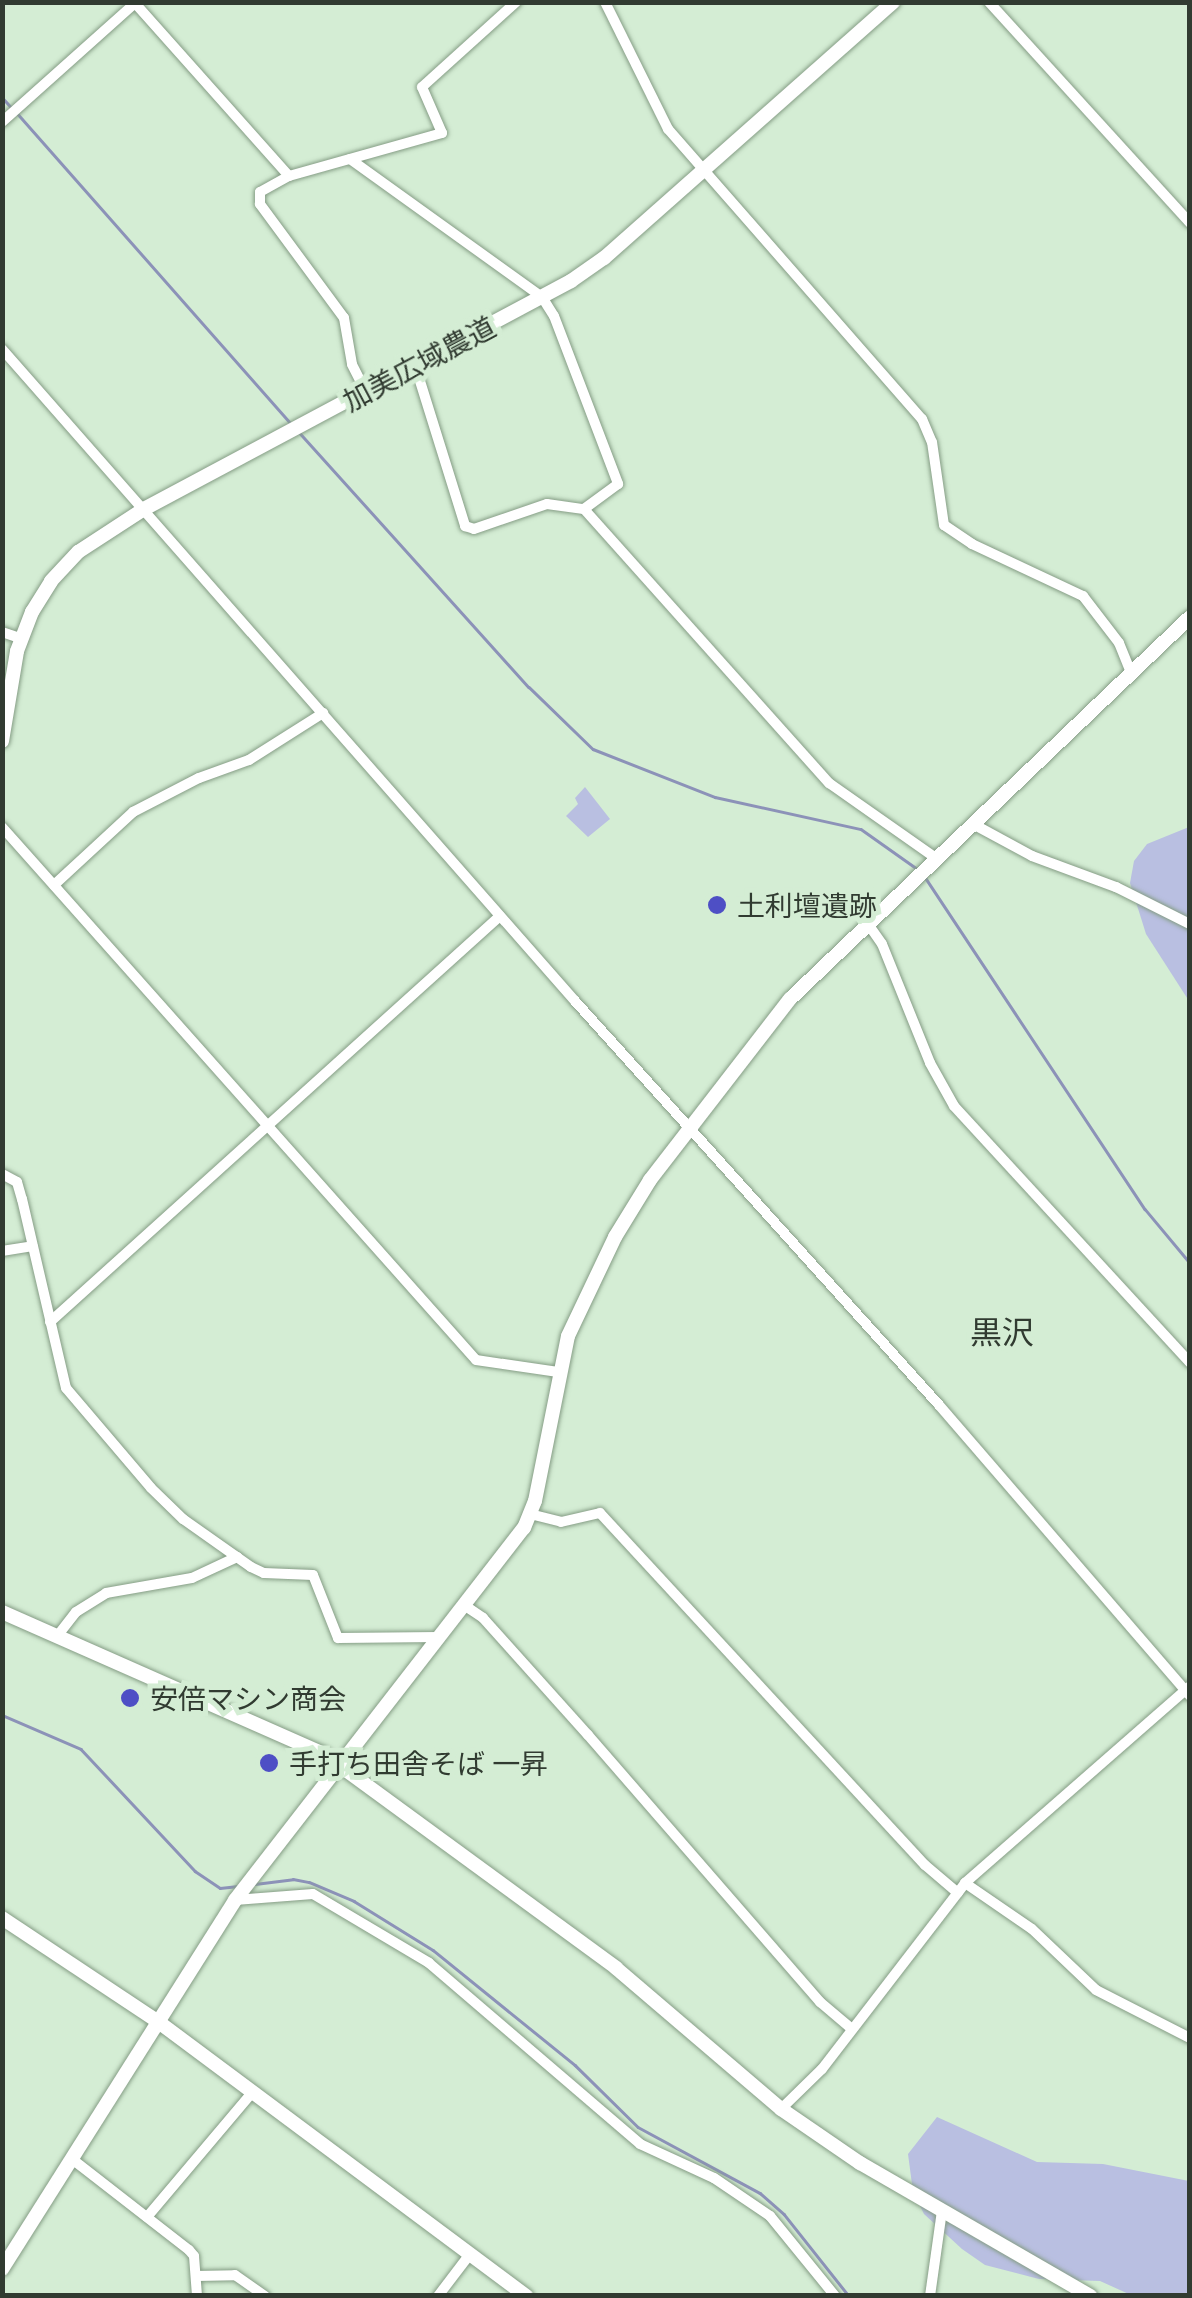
<!DOCTYPE html>
<html>
<head>
<meta charset="utf-8">
<style>
	body { margin:0 }
	#map { position:relative; width:1192px; height:2298px; overflow:hidden; background:#d4edd4; font-family:"Open Sans","Noto Sans JP",sans-serif }
	div>[style] { position:absolute }
	.green>* { inset:0; background:#b9bfe1 }
	.stream>* { height:2.5px; margin:-1.25px; padding:0 1.25px; transform-origin:1.25px; border-radius:1.25px; background:#8c92b8 }
	.roads { filter:drop-shadow(0 0 2px #859d85) drop-shadow(0 0 2px #859d85) }
	.street>* { height:10px; margin:-5px; padding:0 5px; transform-origin:5px; border-radius:5px; background:#fff }
	.secondary>* { height:14px; margin:-7px; padding:0 7px; transform-origin:7px; border-radius:7px; background:#fff }
	.dots>* { width:28px; height:28px; translate:-50% -50%; box-sizing:border-box; border:5px solid #d4edd4; border-radius:50% }
	span { translate:-50% -50%; white-space:nowrap; text-align:center; line-height:1.15; -webkit-text-stroke:10px #d4edd4; paint-order:stroke }
	.street-label { font-size:28px; color:#313b31 }
	.poi-label { font-size:28px; color:#313b31 }
	.left { translate:0 -50%; text-align:left }
	.quarter-label { font-size:32px; color:#313b31 }
	.frame { position:absolute; inset:0; border:5px solid #313b31; pointer-events:none }
</style>
</head>
<body>
<div id="map">
	<div class="green">
		<div style="clip-path:polygon(585px 787px,610px 819px,588px 837px,566px 816px,578px 804px,575px 798px)"></div>
		<div style="clip-path:polygon(1189px 827px,1189px 1001px,1146px 934px,1130px 883px,1134px 861px,1147px 844px)"></div>
		<div style="clip-path:polygon(937px 2117px,1037px 2162px,1103px 2164px,1189px 2181px,1189px 2295px,1131px 2295px,1100px 2281px,1039px 2279px,985px 2265px,962px 2249px,924px 2214px,913px 2192px,908px 2154px)"></div>
	</div>
	<div class="stream">
		<div style="left:2px;top:97px;width:15px;rotate:48deg"></div>
		<div style="left:18px;top:114px;width:412px;rotate:48.6deg"></div>
		<div style="left:299px;top:432px;width:343px;rotate:48deg"></div>
		<div style="left:529px;top:687px;width:89px;rotate:44.1deg"></div>
		<div style="left:593px;top:749px;width:131px;rotate:21.5deg"></div>
		<div style="left:715px;top:797px;width:149px;rotate:12.4deg"></div>
		<div style="left:861px;top:829px;width:67px;rotate:35.3deg"></div>
		<div style="left:925px;top:877px;width:398px;rotate:56.5deg"></div>
		<div style="left:1145px;top:1209px;width:70px;rotate:50.2deg"></div>
		<div style="left:2px;top:1715px;width:86px;rotate:23.3deg"></div>
		<div style="left:81px;top:1749px;width:167px;rotate:46.9deg"></div>
		<div style="left:195px;top:1871px;width:30px;rotate:34deg"></div>
		<div style="left:220px;top:1888px;width:18px;rotate:-6deg"></div>
		<div style="left:255px;top:1884px;width:38px;rotate:-7deg"></div>
		<div style="left:293px;top:1879px;width:16px;rotate:11deg"></div>
		<div style="left:309px;top:1882px;width:49px;rotate:22.9deg"></div>
		<div style="left:354px;top:1901px;width:93px;rotate:31.8deg"></div>
		<div style="left:433px;top:1950px;width:183px;rotate:39deg"></div>
		<div style="left:575px;top:2065px;width:88px;rotate:44.5deg"></div>
		<div style="left:638px;top:2127px;width:139px;rotate:28.4deg"></div>
		<div style="left:760px;top:2193px;width:32px;rotate:41deg"></div>
		<div style="left:784px;top:2214px;width:105px;rotate:51.6deg"></div>
	</div>
	<div class="roads">
		<div class="street">
			<div style="left:134px;top:2px;width:233px;rotate:48.3deg"></div>
			<div style="left:605px;top:2px;width:142px;rotate:63.6deg"></div>
			<div style="left:668px;top:129px;width:386px;rotate:48.8deg"></div>
			<div style="left:922px;top:419px;width:25px;rotate:67deg"></div>
			<div style="left:932px;top:442px;width:84px;rotate:81.8deg"></div>
			<div style="left:944px;top:525px;width:34px;rotate:34deg"></div>
			<div style="left:972px;top:544px;width:123px;rotate:25.1deg"></div>
			<div style="left:1083px;top:596px;width:59px;rotate:52.5deg"></div>
			<div style="left:1119px;top:643px;width:31px;rotate:68deg"></div>
			<div style="left:989px;top:2px;width:299px;rotate:47.7deg"></div>
			<div style="left:2px;top:122px;width:178px;rotate:-41.8deg"></div>
			<div style="left:350px;top:159px;width:236px;rotate:35.7deg"></div>
			<div style="left:542px;top:297px;width:22px;rotate:58deg"></div>
			<div style="left:554px;top:316px;width:180px;rotate:69.1deg"></div>
			<div style="left:618px;top:484px;width:42px;rotate:143.7deg"></div>
			<div style="left:2px;top:349px;width:868px;rotate:48.69deg"></div>
			<div style="left:575px;top:1001px;width:544px;rotate:47.98deg"></div>
			<div style="left:939px;top:1405px;width:384px;rotate:49.2deg"></div>
			<div style="left:415px;top:365px;width:169px;rotate:72.7deg"></div>
			<div style="left:465px;top:526px;width:9px;rotate:18deg"></div>
			<div style="left:474px;top:529px;width:77px;rotate:-18.9deg"></div>
			<div style="left:547px;top:504px;width:37px;rotate:8deg"></div>
			<div style="left:584px;top:509px;width:368px;rotate:48.2deg"></div>
			<div style="left:829px;top:783px;width:132px;rotate:35.1deg"></div>
			<div style="left:366px;top:392px;width:31px;rotate:-117deg"></div>
			<div style="left:352px;top:364px;width:47px;rotate:-99.9deg"></div>
			<div style="left:344px;top:318px;width:142px;rotate:-126.4deg"></div>
			<div style="left:260px;top:204px;width:12px;rotate:-90deg"></div>
			<div style="left:260px;top:192px;width:33px;rotate:-29deg"></div>
			<div style="left:289px;top:176px;width:159px;rotate:-15.7deg"></div>
			<div style="left:442px;top:133px;width:50px;rotate:-113.5deg"></div>
			<div style="left:422px;top:87px;width:127px;rotate:-42.1deg"></div>
			<div style="left:2px;top:632px;width:21px;rotate:19deg"></div>
			<div style="left:973px;top:824px;width:67px;rotate:28.5deg"></div>
			<div style="left:1032px;top:856px;width:90px;rotate:20.3deg"></div>
			<div style="left:1116px;top:887px;width:83px;rotate:26.6deg"></div>
			<div style="left:2px;top:827px;width:713px;rotate:48.35deg"></div>
			<div style="left:476px;top:1360px;width:83px;rotate:8.3deg"></div>
			<div style="left:54px;top:885px;width:108px;rotate:-42.7deg"></div>
			<div style="left:133px;top:812px;width:74px;rotate:-27.3deg"></div>
			<div style="left:199px;top:778px;width:53px;rotate:-19.8deg"></div>
			<div style="left:249px;top:760px;width:88px;rotate:-32.4deg"></div>
			<div style="left:868px;top:924px;width:24px;rotate:55deg"></div>
			<div style="left:882px;top:944px;width:128px;rotate:68deg"></div>
			<div style="left:930px;top:1063px;width:49px;rotate:60.8deg"></div>
			<div style="left:954px;top:1106px;width:349px;rotate:47.4deg"></div>
			<div style="left:2px;top:1174px;width:17px;rotate:28deg"></div>
			<div style="left:17px;top:1182px;width:18px;rotate:74deg"></div>
			<div style="left:22px;top:1199px;width:194px;rotate:76.9deg"></div>
			<div style="left:66px;top:1388px;width:131px;rotate:49.6deg"></div>
			<div style="left:151px;top:1488px;width:45px;rotate:44.1deg"></div>
			<div style="left:183px;top:1519px;width:83px;rotate:35.2deg"></div>
			<div style="left:251px;top:1567px;width:14px;rotate:25deg"></div>
			<div style="left:264px;top:1573px;width:49px;rotate:2.3deg"></div>
			<div style="left:313px;top:1575px;width:68px;rotate:68.4deg"></div>
			<div style="left:338px;top:1638px;width:101px;rotate:-0.6deg"></div>
			<div style="left:2px;top:1251px;width:31px;rotate:-9deg"></div>
			<div style="left:50px;top:1322px;width:606px;rotate:-42.06deg"></div>
			<div style="left:530px;top:1514px;width:32px;rotate:14deg"></div>
			<div style="left:561px;top:1522px;width:40px;rotate:-13deg"></div>
			<div style="left:600px;top:1513px;width:479px;rotate:47.3deg"></div>
			<div style="left:925px;top:1865px;width:43px;rotate:40.3deg"></div>
			<div style="left:464px;top:1605px;width:23px;rotate:34deg"></div>
			<div style="left:483px;top:1618px;width:157px;rotate:48.1deg"></div>
			<div style="left:588px;top:1735px;width:354px;rotate:49deg"></div>
			<div style="left:820px;top:2002px;width:42px;rotate:40.2deg"></div>
			<div style="left:58px;top:1635px;width:29px;rotate:-52deg"></div>
			<div style="left:76px;top:1612px;width:36px;rotate:-32deg"></div>
			<div style="left:106px;top:1593px;width:87px;rotate:-9.9deg"></div>
			<div style="left:192px;top:1578px;width:50px;rotate:-25deg"></div>
			<div style="left:965px;top:1883px;width:81px;rotate:34.5deg"></div>
			<div style="left:1032px;top:1929px;width:88px;rotate:43.6deg"></div>
			<div style="left:1096px;top:1990px;width:106px;rotate:27.1deg"></div>
			<div style="left:235px;top:1900px;width:78px;rotate:-4.4deg"></div>
			<div style="left:313px;top:1894px;width:135px;rotate:30.7deg"></div>
			<div style="left:429px;top:1963px;width:278px;rotate:40.6deg"></div>
			<div style="left:640px;top:2144px;width:81px;rotate:24.7deg"></div>
			<div style="left:714px;top:2178px;width:68px;rotate:34.2deg"></div>
			<div style="left:770px;top:2216px;width:103px;rotate:50.9deg"></div>
			<div style="left:781px;top:2109px;width:57px;rotate:-44.3deg"></div>
			<div style="left:822px;top:2069px;width:235px;rotate:-52.4deg"></div>
			<div style="left:965px;top:1883px;width:298px;rotate:-41.2deg"></div>
			<div style="left:72px;top:2159px;width:148px;rotate:37.9deg"></div>
			<div style="left:189px;top:2250px;width:8px;rotate:50deg"></div>
			<div style="left:194px;top:2256px;width:40px;rotate:85.7deg"></div>
			<div style="left:147px;top:2217px;width:161px;rotate:-49.8deg"></div>
			<div style="left:196px;top:2276px;width:39px;rotate:-1deg"></div>
			<div style="left:235px;top:2275px;width:37px;rotate:35deg"></div>
			<div style="left:438px;top:2296px;width:53px;rotate:-52.7deg"></div>
			<div style="left:930px;top:2296px;width:86px;rotate:-82deg"></div>
		</div>
		<div class="secondary">
			<div style="left:2px;top:741px;width:91px;rotate:-80.5deg"></div>
			<div style="left:17px;top:651px;width:42px;rotate:-69deg"></div>
			<div style="left:32px;top:612px;width:36px;rotate:-58deg"></div>
			<div style="left:51px;top:581px;width:40px;rotate:-47deg"></div>
			<div style="left:78px;top:552px;width:79px;rotate:-33.1deg"></div>
			<div style="left:144px;top:509px;width:484px;rotate:-28.1deg"></div>
			<div style="left:571px;top:281px;width:40px;rotate:-34.9deg"></div>
			<div style="left:604px;top:258px;width:386px;rotate:-41.5deg"></div>
			<div style="left:2px;top:1612px;width:352px;rotate:23.8deg"></div>
			<div style="left:324px;top:1754px;width:362px;rotate:36.2deg"></div>
			<div style="left:616px;top:1968px;width:217px;rotate:40.5deg"></div>
			<div style="left:781px;top:2109px;width:96px;rotate:34.4deg"></div>
			<div style="left:860px;top:2163px;width:266px;rotate:30deg"></div>
			<div style="left:2px;top:1918px;width:190px;rotate:33.6deg"></div>
			<div style="left:160px;top:2023px;width:457px;rotate:36.7deg"></div>
			<div style="left:2px;top:2269px;width:436px;rotate:-57.7deg"></div>
			<div style="left:235px;top:1900px;width:471px;rotate:-52.2deg"></div>
			<div style="left:524px;top:1528px;width:29px;rotate:-68deg"></div>
			<div style="left:535px;top:1501px;width:168px;rotate:-78.7deg"></div>
			<div style="left:568px;top:1336px;width:110px;rotate:-64.6deg"></div>
			<div style="left:615px;top:1237px;width:67px;rotate:-58.4deg"></div>
			<div style="left:650px;top:1180px;width:229px;rotate:-52.3deg"></div>
			<div style="left:790px;top:999px;width:553px;rotate:-43.68deg"></div>
		</div>
	</div>
	<div class="dots">
		<div style="left:717px;top:905px;background:#4e4fc5"></div>
		<div style="left:130px;top:1698px;background:#4e4fc5"></div>
		<div style="left:269px;top:1763px;background:#4e4fc5"></div>
	</div>
	<div class="street-label">
		<span style="left:419px;top:363px;rotate:-28deg">加美広域農道</span>
	</div>
	<div class="poi-label">
		<span class="left" style="left:737px;top:905px">土利壇遺跡</span>
		<span class="left" style="left:150px;top:1698px">安倍マシン商会</span>
		<span class="left" style="left:289px;top:1763px">手打ち田舎そば 一昇</span>
	</div>
	<div class="quarter-label">
		<span style="left:1002px;top:1332px">黒沢</span>
	</div>
	<div class="frame"></div>
</div>
</body>
</html>
